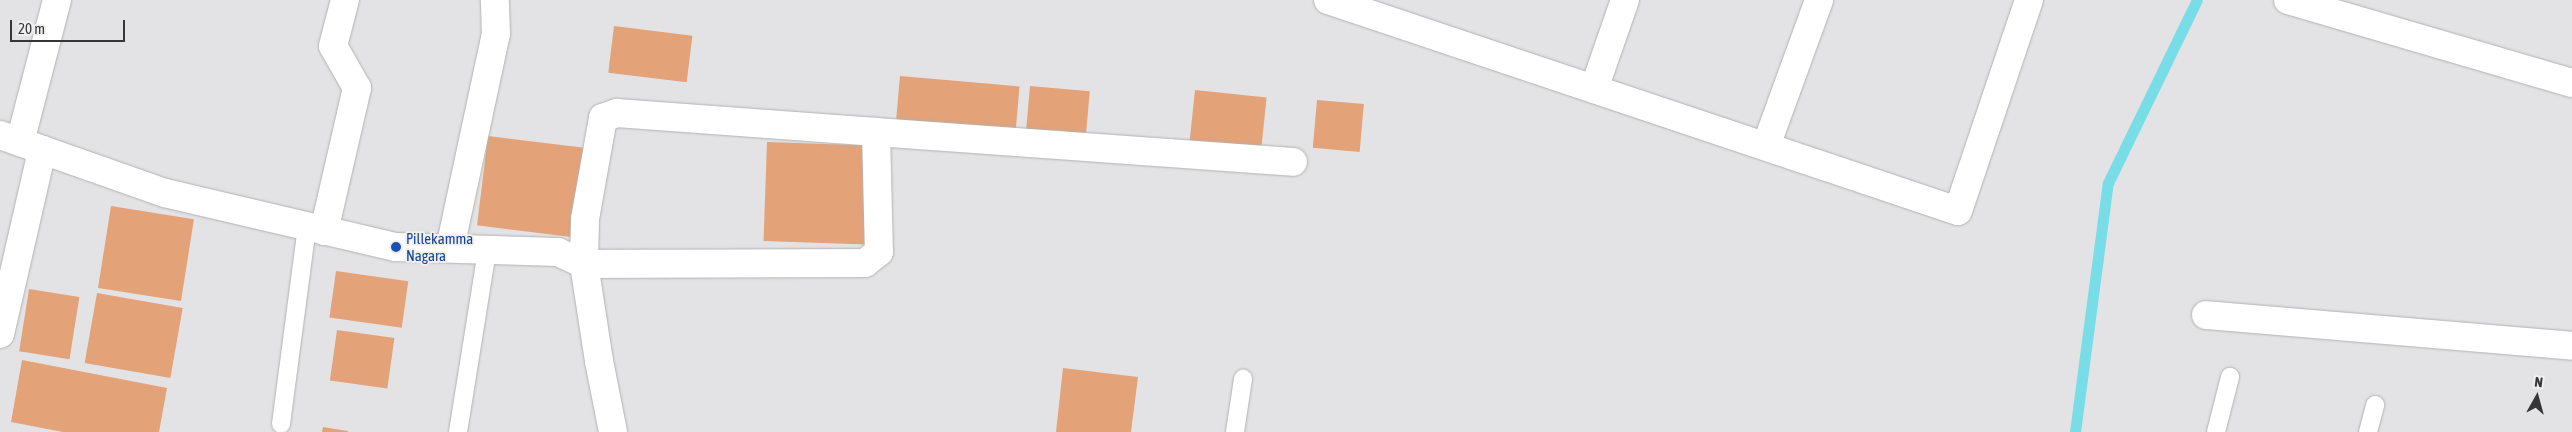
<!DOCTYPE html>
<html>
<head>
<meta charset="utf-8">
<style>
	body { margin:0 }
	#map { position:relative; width:2572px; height:432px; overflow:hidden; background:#e3e3e5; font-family:"Asap Condensed",sans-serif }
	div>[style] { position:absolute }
	.stream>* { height:11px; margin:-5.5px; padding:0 5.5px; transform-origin:5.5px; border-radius:5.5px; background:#78dde7 }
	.building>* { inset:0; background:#e3a278; transform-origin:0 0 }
	.roads { filter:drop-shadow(0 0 1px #b2b2b4) drop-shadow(0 0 1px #b2b2b4) }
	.lane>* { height:18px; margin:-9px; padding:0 9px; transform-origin:9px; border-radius:9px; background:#fff }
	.street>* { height:28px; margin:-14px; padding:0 14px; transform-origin:14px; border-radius:14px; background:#fff }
	.secondary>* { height:28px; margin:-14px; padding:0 14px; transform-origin:14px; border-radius:14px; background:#fff }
	.dots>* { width:14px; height:14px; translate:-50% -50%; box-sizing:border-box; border:2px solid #f0f0f2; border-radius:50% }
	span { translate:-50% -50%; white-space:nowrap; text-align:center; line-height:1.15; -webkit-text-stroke:4px #f0f0f2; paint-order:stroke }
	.transit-label { font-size:15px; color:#164399 }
	.left { translate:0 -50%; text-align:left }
	.north { position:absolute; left:2512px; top:372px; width:50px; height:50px; -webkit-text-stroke:4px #f0f0f2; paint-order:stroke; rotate:7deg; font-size:14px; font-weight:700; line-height:20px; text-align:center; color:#363637 }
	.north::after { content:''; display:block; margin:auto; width:18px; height:22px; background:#363637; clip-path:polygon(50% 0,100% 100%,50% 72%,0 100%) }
	.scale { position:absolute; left:10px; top:20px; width:115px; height:22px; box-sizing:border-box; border:2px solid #363637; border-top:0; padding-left:6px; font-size:15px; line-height:18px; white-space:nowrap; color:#363637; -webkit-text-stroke:4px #f0f0f2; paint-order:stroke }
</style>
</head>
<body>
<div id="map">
	<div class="stream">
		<div style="left:2075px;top:432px;width:251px;rotate:-82.5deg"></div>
		<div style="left:2108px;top:183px;width:203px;rotate:-64.1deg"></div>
	</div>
	<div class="building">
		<div style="left:614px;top:26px;width:79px;height:47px;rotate:7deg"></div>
		<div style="left:900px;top:76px;width:120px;height:44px;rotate:5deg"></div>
		<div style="left:1030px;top:86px;width:60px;height:45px;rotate:5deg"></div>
		<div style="left:1195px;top:90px;width:72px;height:54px;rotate:6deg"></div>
		<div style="left:1317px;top:100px;width:47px;height:48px;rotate:5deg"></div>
		<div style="left:488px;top:136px;width:97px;height:90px;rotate:7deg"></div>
		<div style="left:767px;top:142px;width:103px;height:99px;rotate:2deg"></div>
		<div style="left:111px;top:206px;width:84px;height:83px;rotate:9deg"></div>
		<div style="left:336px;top:271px;width:73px;height:47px;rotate:8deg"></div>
		<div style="left:29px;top:289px;width:51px;height:63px;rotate:9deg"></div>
		<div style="left:97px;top:293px;width:87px;height:71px;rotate:10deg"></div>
		<div style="left:337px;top:330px;width:58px;height:51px;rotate:8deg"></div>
		<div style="clip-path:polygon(22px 360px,167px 388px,159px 432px,63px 432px,11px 422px)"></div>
		<div style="clip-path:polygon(1063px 368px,1138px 377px,1131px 432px,1056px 432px)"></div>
		<div style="clip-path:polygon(323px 427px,348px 431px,348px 432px,322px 432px)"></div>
	</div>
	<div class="roads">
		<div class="lane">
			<div style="left:281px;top:424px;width:199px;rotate:-82.5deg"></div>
			<div style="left:458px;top:432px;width:184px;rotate:-80.9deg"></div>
			<div style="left:1235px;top:432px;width:54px;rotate:-81.4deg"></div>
			<div style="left:2216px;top:432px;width:57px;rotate:-75.7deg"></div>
			<div style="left:2368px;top:432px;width:28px;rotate:-75deg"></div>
		</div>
		<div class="street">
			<div style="left:1328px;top:0;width:664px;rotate:18.52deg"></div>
			<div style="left:1958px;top:211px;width:223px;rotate:-71.4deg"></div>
			<div style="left:2288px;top:0;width:296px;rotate:16.3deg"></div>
			<div style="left:1594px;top:89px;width:94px;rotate:-70.8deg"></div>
			<div style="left:876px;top:132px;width:120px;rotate:88.6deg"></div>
			<div style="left:879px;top:252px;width:18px;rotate:142deg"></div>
			<div style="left:865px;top:263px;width:281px;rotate:179.8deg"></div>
			<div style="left:584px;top:264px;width:45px;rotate:-88.7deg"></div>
			<div style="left:585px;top:219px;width:103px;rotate:-79.9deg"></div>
			<div style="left:603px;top:118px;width:15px;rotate:-20deg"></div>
			<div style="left:617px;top:113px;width:260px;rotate:4.2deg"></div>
			<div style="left:876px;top:132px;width:418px;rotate:4.1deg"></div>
			<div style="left:20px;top:142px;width:147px;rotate:-75.4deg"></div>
			<div style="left:1766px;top:146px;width:155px;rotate:-70deg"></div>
			<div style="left:324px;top:231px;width:147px;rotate:-77deg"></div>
			<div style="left:357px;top:88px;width:48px;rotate:-119.7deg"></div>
			<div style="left:333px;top:46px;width:48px;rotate:-75.4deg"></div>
			<div style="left:450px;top:248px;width:219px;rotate:-77.9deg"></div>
			<div style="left:496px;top:34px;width:34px;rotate:-92deg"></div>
			<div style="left:2206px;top:315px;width:367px;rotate:4.8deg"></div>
			<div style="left:0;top:334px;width:189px;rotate:-77.1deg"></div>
		</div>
		<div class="secondary">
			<div style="left:0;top:135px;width:175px;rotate:19.4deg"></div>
			<div style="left:165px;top:193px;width:237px;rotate:13.2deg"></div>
			<div style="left:396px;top:247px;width:162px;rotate:1.8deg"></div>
			<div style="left:558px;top:252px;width:29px;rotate:25deg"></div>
			<div style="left:584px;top:264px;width:98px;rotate:81.2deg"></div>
			<div style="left:599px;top:361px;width:72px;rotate:78.8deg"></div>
		</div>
	</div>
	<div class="dots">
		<div style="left:396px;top:247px;background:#1a4fb4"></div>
	</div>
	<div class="transit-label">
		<span class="left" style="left:406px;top:247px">Pillekamma<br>Nagara</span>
	</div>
	<div class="north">N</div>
	<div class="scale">20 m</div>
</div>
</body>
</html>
